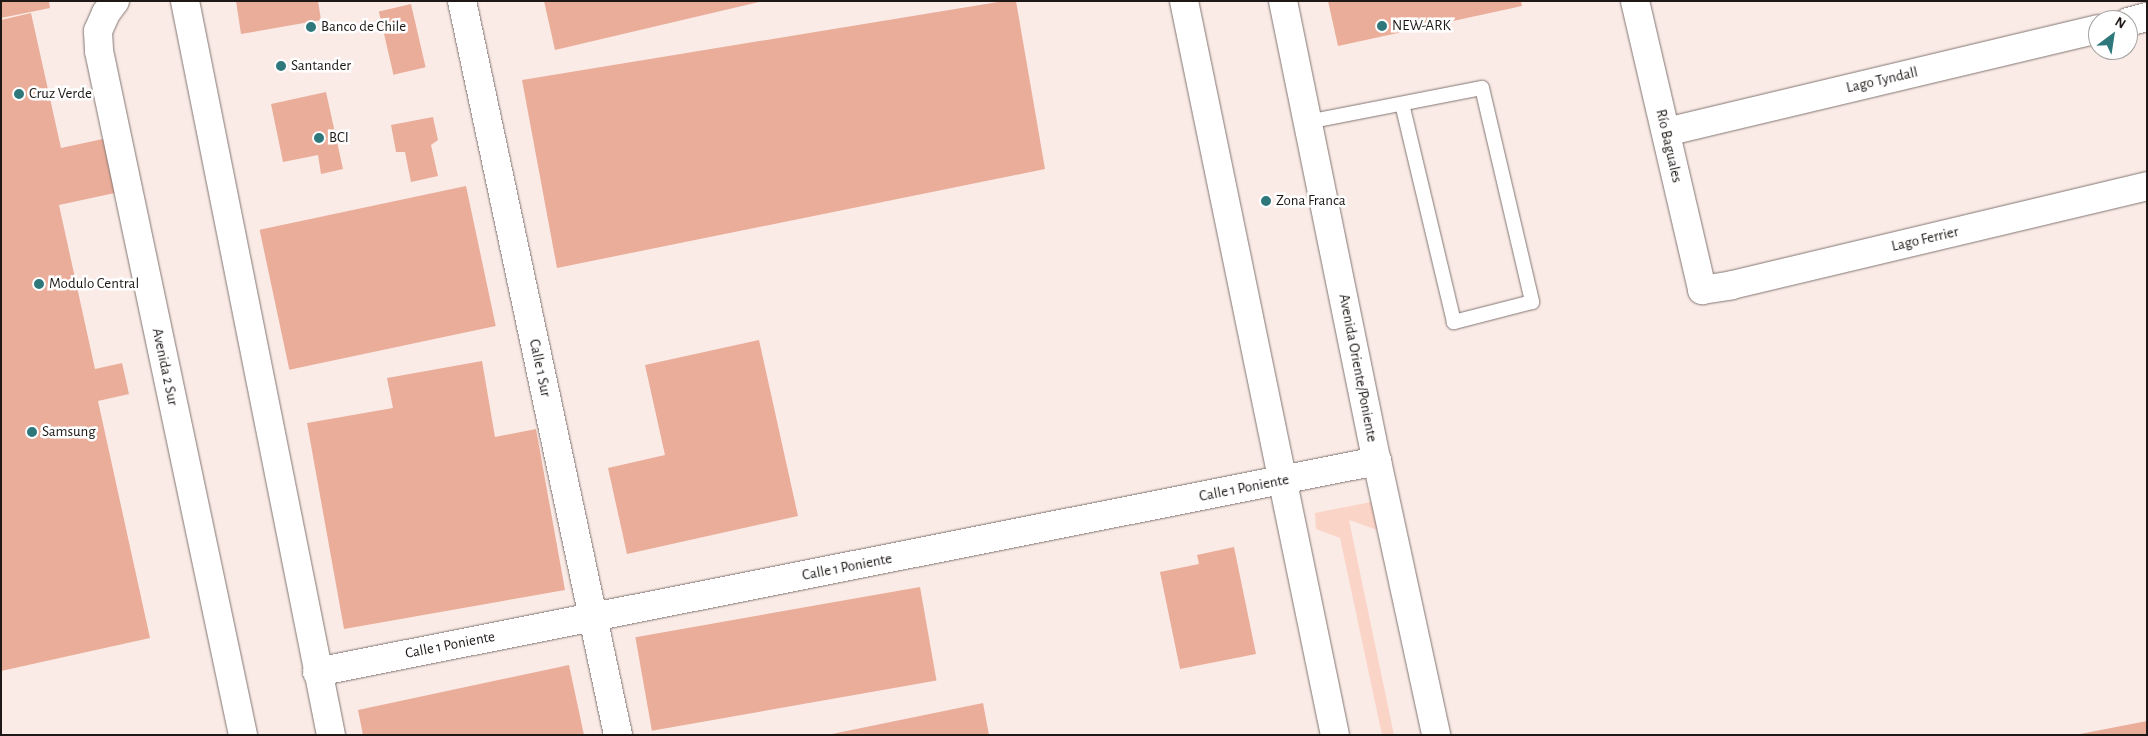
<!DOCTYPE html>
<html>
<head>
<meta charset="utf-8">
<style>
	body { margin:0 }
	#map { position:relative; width:2148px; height:736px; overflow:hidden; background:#faebe7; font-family:"Alegreya Sans",sans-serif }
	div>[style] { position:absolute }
	.green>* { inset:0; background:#fbd4c8 }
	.building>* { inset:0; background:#eaad9a; transform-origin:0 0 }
	.roads { filter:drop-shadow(0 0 1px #827672) drop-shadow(0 0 1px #827672) }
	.service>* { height:14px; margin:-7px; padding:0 7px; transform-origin:7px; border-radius:7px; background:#fff }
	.minor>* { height:28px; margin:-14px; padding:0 14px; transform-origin:14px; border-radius:14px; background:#fff }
	.tertiary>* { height:28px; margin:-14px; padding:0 14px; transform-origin:14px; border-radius:14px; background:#fff }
	.dots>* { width:14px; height:14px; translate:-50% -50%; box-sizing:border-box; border:2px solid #fff; border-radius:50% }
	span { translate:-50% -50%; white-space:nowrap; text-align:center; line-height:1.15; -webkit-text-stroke:5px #fff; paint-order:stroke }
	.poi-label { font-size:15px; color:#1e1917 }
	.left { translate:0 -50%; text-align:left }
	.street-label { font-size:15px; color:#1e1917 }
	.frame { position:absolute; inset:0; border:2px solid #1e1917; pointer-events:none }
	.north { position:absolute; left:2088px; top:10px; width:50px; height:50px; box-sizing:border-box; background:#fff; border:1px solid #a5a3a2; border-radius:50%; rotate:31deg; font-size:14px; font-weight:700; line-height:20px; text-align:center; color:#1e1917 }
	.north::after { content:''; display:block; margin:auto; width:18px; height:22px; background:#2e787c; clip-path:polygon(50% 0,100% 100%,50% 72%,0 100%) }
</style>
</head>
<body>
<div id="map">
	<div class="green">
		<div style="clip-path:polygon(1376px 501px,1383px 532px,1349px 520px,1394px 735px,1382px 735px,1340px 538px,1316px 529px,1315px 513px)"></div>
	</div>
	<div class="building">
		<div style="clip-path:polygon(1px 1px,49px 1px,50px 8px,1px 18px)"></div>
		<div style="clip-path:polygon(236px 1px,318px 1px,321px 20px,241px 34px)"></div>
		<div style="clip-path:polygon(544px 1px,759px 1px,759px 2px,555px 50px)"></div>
		<div style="clip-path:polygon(1004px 1px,1016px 1px,1045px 169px,557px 268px,522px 80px)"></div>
		<div style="clip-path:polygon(1328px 1px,1521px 1px,1522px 6px,1338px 46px)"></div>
		<div style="left:411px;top:4px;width:65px;height:33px;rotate:77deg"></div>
		<div style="clip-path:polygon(31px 13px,61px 148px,112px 137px,124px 191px,59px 205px,95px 369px,122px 363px,129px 394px,98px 401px,150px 638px,1px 671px,1px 20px)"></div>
		<div style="clip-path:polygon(326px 92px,343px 169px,321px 174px,318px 155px,283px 162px,271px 104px)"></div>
		<div style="clip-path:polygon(433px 117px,438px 140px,431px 145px,438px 176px,411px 182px,405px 152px,396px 152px,391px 125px)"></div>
		<div style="left:466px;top:186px;width:143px;height:211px;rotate:78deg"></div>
		<div style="clip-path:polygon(759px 340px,798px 516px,627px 554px,608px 468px,665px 455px,645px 365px)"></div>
		<div style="clip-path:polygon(482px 361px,495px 437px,536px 429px,565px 590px,344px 629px,307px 423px,393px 408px,387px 378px)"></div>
		<div style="clip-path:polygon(1234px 547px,1256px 654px,1180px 669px,1160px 572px,1199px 564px,1197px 555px)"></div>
		<div style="left:920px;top:587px;width:95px;height:289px;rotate:80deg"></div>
		<div style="clip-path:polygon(569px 665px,584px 735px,363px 735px,358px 710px)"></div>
		<div style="clip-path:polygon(983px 703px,989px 735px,833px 735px,832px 734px)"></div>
		<div style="clip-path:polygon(2147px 721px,2147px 735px,2080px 735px,2080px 734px)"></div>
	</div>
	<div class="roads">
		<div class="service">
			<div style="left:1307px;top:122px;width:178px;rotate:-11deg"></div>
			<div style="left:1482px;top:88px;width:220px;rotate:76.8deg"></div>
			<div style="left:1532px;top:302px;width:81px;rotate:165.6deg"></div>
			<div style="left:1454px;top:322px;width:224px;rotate:-103.4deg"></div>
		</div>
		<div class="minor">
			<div style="left:462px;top:1px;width:750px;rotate:78deg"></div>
			<div style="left:1184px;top:1px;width:749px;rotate:78.38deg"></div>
			<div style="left:1283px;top:1px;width:470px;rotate:78.5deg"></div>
			<div style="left:1377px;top:461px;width:280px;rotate:77.8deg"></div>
			<div style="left:1635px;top:1px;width:297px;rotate:76.9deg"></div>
			<div style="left:1702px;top:290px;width:30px;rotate:-9deg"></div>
			<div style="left:1732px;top:285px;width:427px;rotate:-13.4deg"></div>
			<div style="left:2128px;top:22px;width:20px;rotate:-15deg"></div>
			<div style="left:1666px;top:132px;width:444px;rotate:-13.4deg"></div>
			<div style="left:317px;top:672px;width:1081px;rotate:-11.26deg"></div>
		</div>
		<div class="tertiary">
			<div style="left:115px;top:1px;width:15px;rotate:127deg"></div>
			<div style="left:106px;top:13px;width:20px;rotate:114deg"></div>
			<div style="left:98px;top:31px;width:20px;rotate:87deg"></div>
			<div style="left:99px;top:51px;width:699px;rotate:78.11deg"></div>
			<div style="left:185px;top:1px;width:748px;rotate:78.75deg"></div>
		</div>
	</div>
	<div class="dots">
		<div style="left:1382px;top:26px;background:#2e787c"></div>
		<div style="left:311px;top:27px;background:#2e787c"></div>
		<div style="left:281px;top:66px;background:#2e787c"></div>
		<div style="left:19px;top:94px;background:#2e787c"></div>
		<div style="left:319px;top:138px;background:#2e787c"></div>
		<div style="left:1266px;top:201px;background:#2e787c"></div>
		<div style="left:39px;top:284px;background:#2e787c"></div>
		<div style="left:32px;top:432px;background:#2e787c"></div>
	</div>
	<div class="poi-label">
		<span class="left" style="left:1392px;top:26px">NEW-ARK</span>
		<span class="left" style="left:321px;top:27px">Banco de Chile</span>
		<span class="left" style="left:291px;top:66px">Santander</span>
		<span class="left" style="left:29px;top:94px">Cruz Verde</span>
		<span class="left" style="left:329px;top:138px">BCI</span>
		<span class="left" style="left:1276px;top:201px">Zona Franca</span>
		<span class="left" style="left:49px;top:284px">Modulo Central</span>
		<span class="left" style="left:42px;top:432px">Samsung</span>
	</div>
	<div class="street-label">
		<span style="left:1882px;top:80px;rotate:-13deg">Lago Tyndall</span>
		<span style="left:1669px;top:146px;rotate:77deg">Río Baguales</span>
		<span style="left:1925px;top:239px;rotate:-13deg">Lago Ferrier</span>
		<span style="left:165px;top:367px;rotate:78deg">Avenida 2 Sur</span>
		<span style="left:540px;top:368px;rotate:78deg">Calle 1 Sur</span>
		<span style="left:1358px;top:368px;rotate:79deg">Avenida Oriente/Poniente</span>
		<span style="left:1244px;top:488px;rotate:-11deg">Calle 1 Poniente</span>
		<span style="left:847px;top:567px;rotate:-11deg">Calle 1 Poniente</span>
		<span style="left:450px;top:645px;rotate:-11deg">Calle 1 Poniente</span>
	</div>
	<div class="frame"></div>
	<div class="north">N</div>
</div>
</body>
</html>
